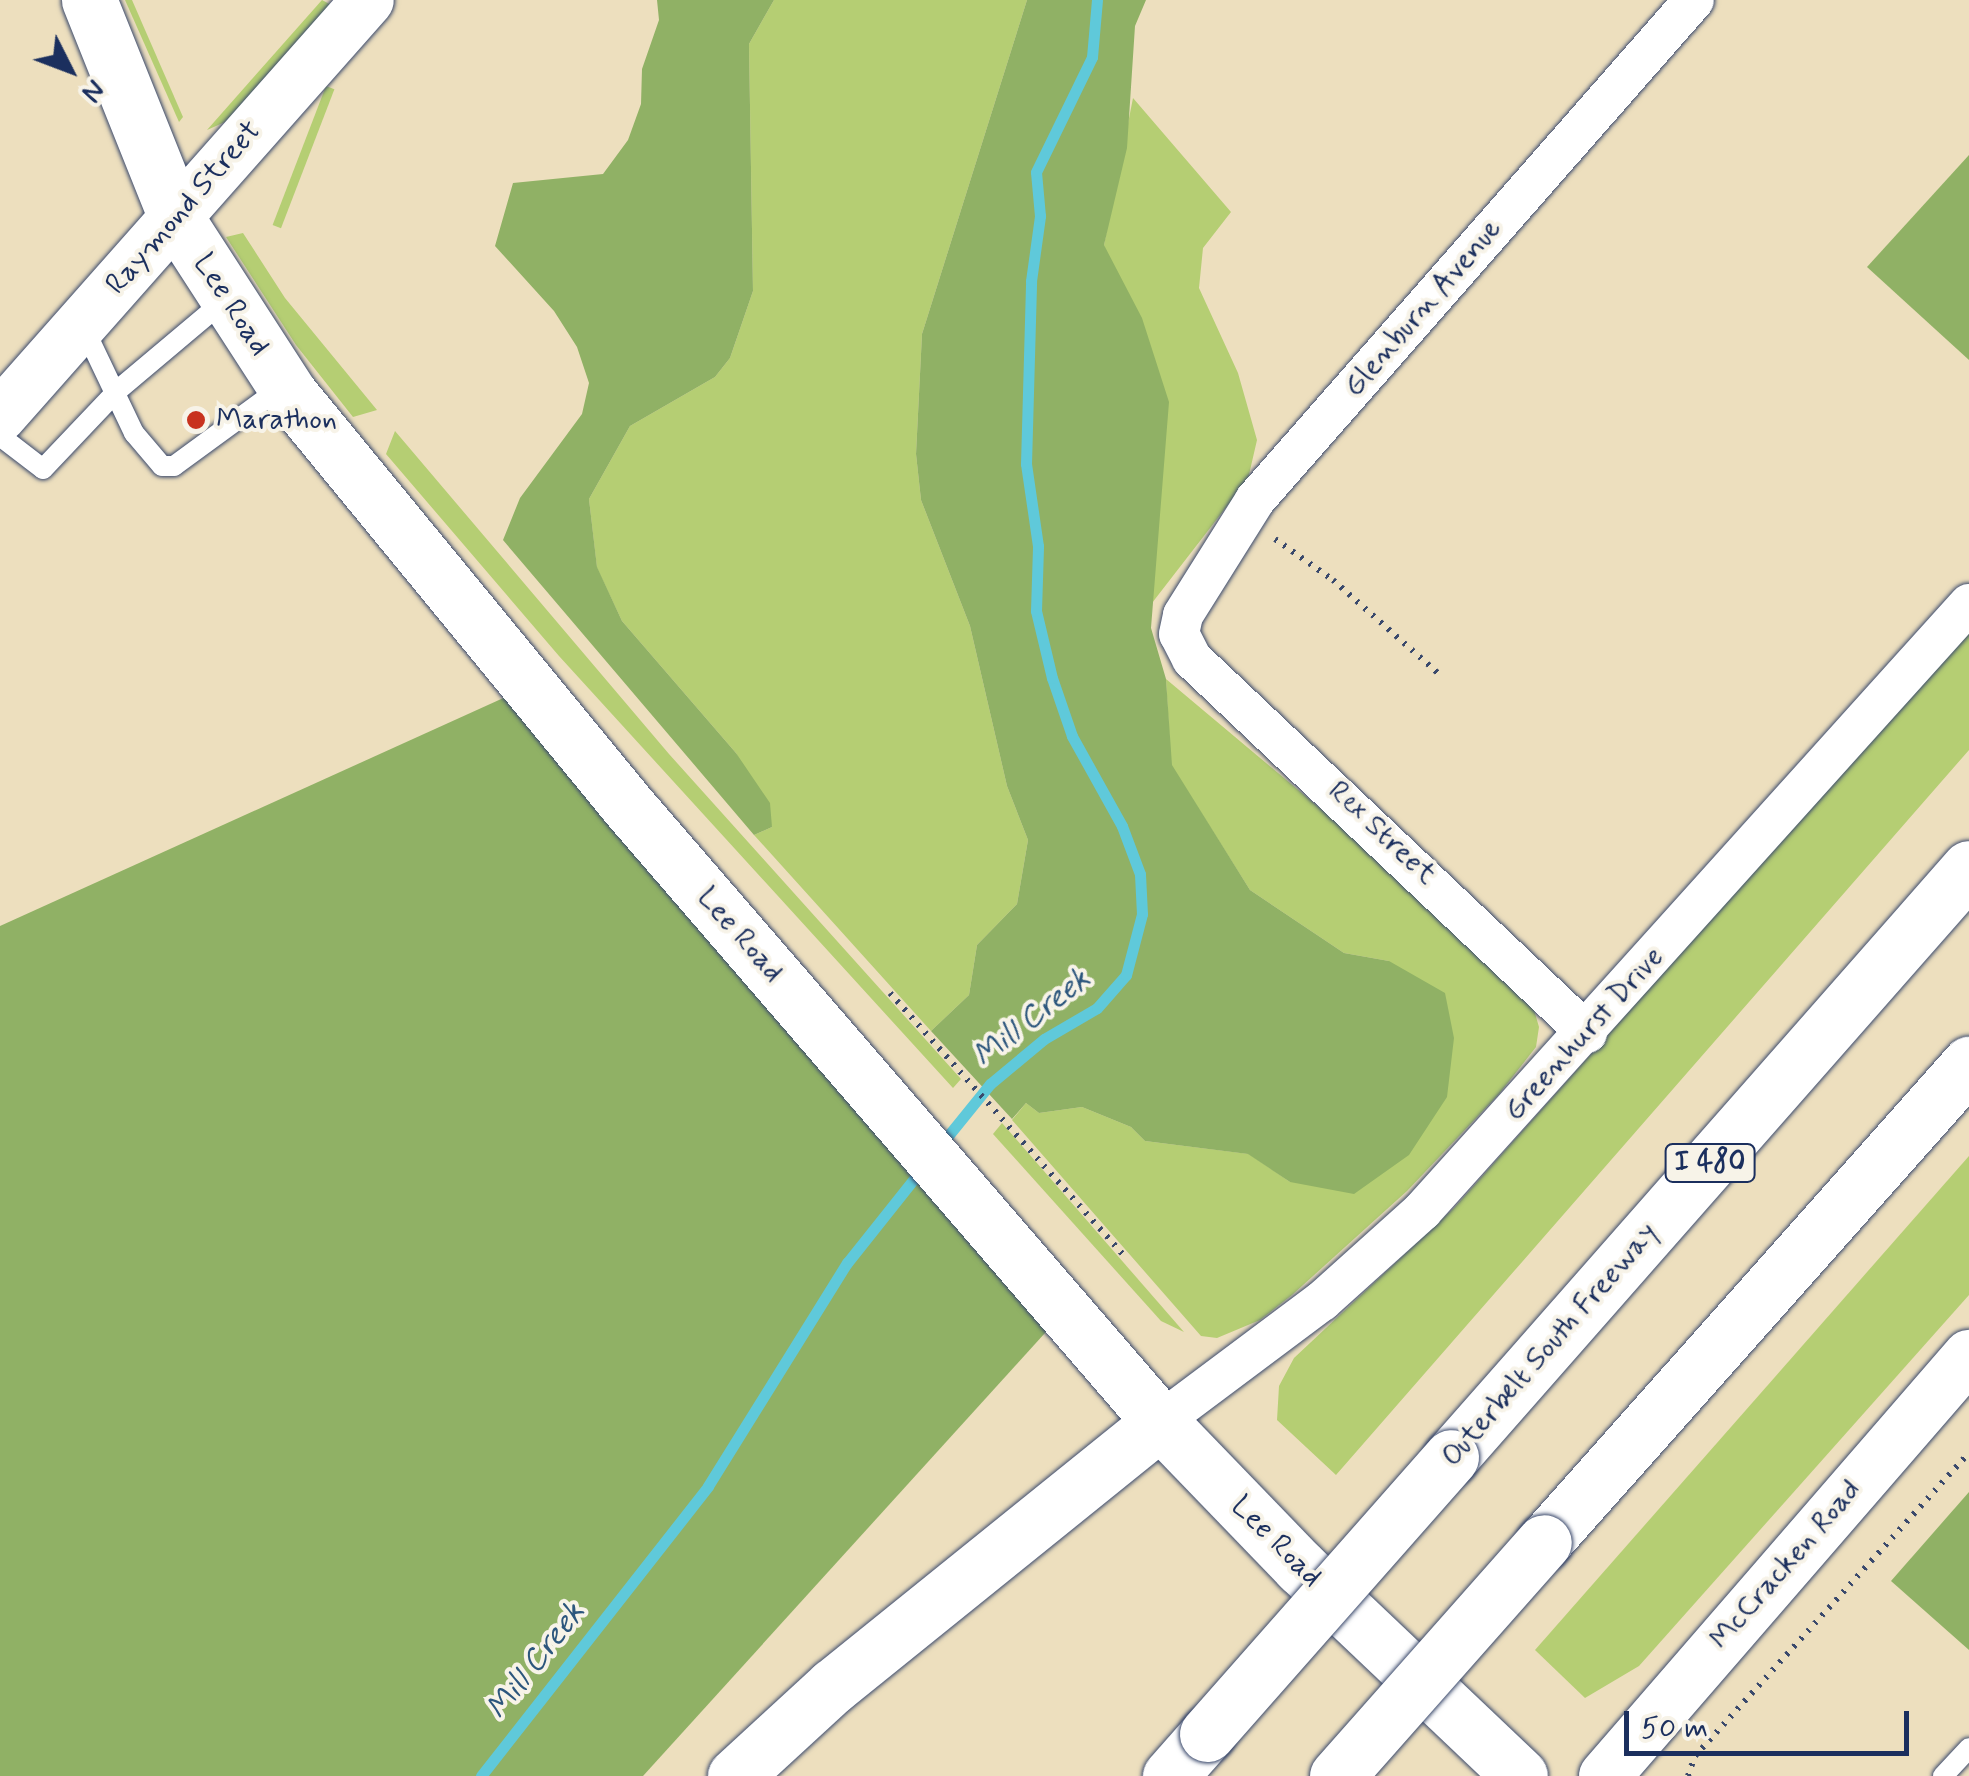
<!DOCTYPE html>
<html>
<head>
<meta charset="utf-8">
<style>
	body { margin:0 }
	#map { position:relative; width:1969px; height:1776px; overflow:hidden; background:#eddfbe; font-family:Mynerve,sans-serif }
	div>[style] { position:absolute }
	.green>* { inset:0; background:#b5ce73; transform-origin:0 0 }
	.forest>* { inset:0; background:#90b165 }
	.stream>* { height:11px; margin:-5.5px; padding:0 5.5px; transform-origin:5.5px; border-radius:5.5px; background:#5fc9da }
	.path>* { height:6px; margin-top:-3px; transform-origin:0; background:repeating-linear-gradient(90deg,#3a496c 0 2.5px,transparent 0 10.5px) }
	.roads { filter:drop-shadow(0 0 2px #3a496c) drop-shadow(0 0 2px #3a496c) }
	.service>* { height:20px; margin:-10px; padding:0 10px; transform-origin:10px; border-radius:10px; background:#fff }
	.minor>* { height:40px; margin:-20px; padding:0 20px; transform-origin:20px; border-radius:20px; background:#fff }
	.tertiary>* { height:52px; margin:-26px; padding:0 26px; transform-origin:26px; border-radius:26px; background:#fff }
	.secondary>* { height:55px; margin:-27.5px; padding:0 27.5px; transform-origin:27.5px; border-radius:27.5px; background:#fff }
	.motorway>* { height:55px; margin:-27.5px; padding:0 27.5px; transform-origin:27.5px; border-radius:27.5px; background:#fff }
	.bridges { filter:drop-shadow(0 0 2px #3a496c) drop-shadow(0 0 2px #3a496c) }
	.motorway-bridge>* { height:55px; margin:-27.5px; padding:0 27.5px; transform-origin:27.5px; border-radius:27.5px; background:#fff }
	.dots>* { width:28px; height:28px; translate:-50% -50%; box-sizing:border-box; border:5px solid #f7f3e8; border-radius:50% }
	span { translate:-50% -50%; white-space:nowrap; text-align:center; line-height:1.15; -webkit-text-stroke:8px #f7f3e8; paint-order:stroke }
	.shield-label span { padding:2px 8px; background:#f7f3e8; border:2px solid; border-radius:8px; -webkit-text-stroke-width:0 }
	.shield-label { font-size:28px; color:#1b2f5e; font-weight:700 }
	.street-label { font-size:30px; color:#1b2f5e }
	.poi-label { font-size:30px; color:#1b2f5e }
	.left { translate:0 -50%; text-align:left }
	.water-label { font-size:32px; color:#2c567d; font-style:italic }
	.north { position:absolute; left:20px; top:20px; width:100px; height:100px; -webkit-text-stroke:8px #f7f3e8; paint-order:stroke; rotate:132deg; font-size:28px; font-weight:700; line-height:40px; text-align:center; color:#1b2f5e }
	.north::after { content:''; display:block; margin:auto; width:35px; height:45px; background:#1b2f5e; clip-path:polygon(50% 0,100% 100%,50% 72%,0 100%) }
	.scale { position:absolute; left:1624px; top:1711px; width:285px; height:45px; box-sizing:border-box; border:5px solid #1b2f5e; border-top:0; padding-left:12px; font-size:30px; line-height:35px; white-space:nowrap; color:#1b2f5e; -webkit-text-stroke:8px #f7f3e8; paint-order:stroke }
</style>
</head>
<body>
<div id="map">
	<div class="green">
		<div style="clip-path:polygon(125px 0,132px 0,183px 117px,179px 122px)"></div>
		<div style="clip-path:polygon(322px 0,333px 6px,225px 122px,207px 130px)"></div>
		<div style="clip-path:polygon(774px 0,1027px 0,922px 334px,916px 454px,921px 500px,970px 626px,1007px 786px,1028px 840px,1017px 904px,977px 945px,969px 995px,931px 1031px,754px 835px,772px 827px,736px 753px,622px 621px,597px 568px,589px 499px,630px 426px,715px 377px,730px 358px,753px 291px,749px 44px)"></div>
		<div style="left:326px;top:86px;width:9px;height:149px;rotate:21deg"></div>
		<div style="clip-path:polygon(1133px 98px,1231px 212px,1203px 248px,1199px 288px,1238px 373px,1257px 440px,1248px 479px,1152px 603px,1104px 245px)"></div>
		<div style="clip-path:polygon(243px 233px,285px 298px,377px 410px,353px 417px,296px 345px,226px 237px)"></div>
		<div style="clip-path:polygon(395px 431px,669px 754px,961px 1079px,953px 1088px,559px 656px,386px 454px)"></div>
		<div style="clip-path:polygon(1969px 629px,1969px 750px,1336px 1475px,1277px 1420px,1279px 1386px,1294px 1358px,1454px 1208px)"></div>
		<div style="clip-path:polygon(1166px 679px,1384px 862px,1534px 1010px,1539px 1027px,1536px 1047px,1499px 1094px,1407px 1191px,1292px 1295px,1260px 1320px,1217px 1338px,1201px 1336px,1012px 1120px,1026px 1103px,1039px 1113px,1082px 1107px,1131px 1127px,1145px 1141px,1249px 1154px,1290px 1182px,1389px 961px,1344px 953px,1250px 890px,1171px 765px)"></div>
		<div style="clip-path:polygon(1002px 1123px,1184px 1332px,1161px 1321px,993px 1134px)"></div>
		<div style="clip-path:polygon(1969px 1156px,1969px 1295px,1639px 1666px,1585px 1698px,1535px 1650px)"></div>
	</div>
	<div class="forest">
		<div style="clip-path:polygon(657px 0,774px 0,749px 44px,753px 291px,730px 358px,715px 377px,630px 426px,589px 499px,597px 567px,622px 621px,736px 753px,770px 803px,772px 827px,754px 835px,503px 540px,520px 498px,582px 414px,589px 383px,577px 347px,554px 311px,495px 246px,513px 183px,603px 174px,628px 140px,641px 104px,642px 69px,659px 20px)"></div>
		<div style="clip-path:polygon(1027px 0,1146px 0,1135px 26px,1127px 148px,1104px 245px,1142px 318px,1169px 402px,1151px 628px,1166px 679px,1172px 765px,1250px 890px,1344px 953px,1389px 961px,1445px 993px,1454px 1038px,1447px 1097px,1409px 1155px,1354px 1194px,1290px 1182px,1248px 1154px,1145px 1141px,1131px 1127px,1082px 1107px,1039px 1113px,1026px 1103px,1012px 1119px,931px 1031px,969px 995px,977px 945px,1017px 904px,1028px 840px,1007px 786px,970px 626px,921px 500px,916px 454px,922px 334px)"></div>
		<div style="clip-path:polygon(1969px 155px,1969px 360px,1867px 267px)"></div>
		<div style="clip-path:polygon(530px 686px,1064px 1312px,643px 1776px,0 1776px,0 926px)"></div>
		<div style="clip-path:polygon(1969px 1492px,1969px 1650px,1891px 1581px)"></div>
	</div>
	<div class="stream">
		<div style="left:939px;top:1147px;width:81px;rotate:-51deg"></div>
		<div style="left:990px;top:1084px;width:70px;rotate:-39.8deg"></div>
		<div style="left:1044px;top:1039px;width:61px;rotate:-30.3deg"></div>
		<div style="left:1097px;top:1008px;width:44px;rotate:-48.7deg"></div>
		<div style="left:1126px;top:975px;width:63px;rotate:-75.3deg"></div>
		<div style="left:1142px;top:914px;width:40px;rotate:-92.9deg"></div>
		<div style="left:1140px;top:874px;width:51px;rotate:-110.6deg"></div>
		<div style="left:1122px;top:826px;width:103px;rotate:-119.1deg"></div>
		<div style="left:1072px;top:736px;width:61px;rotate:-109deg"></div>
		<div style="left:1052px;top:678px;width:69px;rotate:-103.4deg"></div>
		<div style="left:1036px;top:611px;width:65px;rotate:-88.2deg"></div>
		<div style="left:1038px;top:546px;width:83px;rotate:-98.3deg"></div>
		<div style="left:1026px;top:464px;width:183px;rotate:-88.4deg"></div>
		<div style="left:1031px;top:281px;width:66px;rotate:-82.1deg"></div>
		<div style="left:1040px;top:216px;width:44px;rotate:-95.2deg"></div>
		<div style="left:1036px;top:172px;width:128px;rotate:-64deg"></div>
		<div style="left:1092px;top:57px;width:57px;rotate:-85deg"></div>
		<div style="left:481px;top:1776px;width:368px;rotate:-51.9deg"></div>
		<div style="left:708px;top:1486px;width:263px;rotate:-58.1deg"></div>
		<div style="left:847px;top:1263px;width:119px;rotate:-51.5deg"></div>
	</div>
	<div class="path">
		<div style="left:1275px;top:539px;width:71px;rotate:35.3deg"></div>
		<div style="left:1333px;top:580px;width:142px;rotate:41.6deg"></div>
		<div style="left:890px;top:993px;width:356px;rotate:48.3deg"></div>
		<div style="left:1688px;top:1776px;width:21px;rotate:-71deg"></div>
		<div style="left:1695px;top:1756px;width:409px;rotate:-47.9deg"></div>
	</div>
	<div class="roads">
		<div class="service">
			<div style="left:82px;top:324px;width:121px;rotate:64.5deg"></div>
			<div style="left:134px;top:433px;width:43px;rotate:49.7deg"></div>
			<div style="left:162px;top:466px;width:12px"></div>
			<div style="left:174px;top:466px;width:134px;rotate:-36.2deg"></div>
			<div style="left:0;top:436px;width:54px;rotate:37.5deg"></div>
			<div style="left:43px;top:469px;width:109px;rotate:-46.5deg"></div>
			<div style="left:118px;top:390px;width:140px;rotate:-40.1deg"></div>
			<div style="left:1943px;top:1776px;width:38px;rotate:-47deg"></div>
		</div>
		<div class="minor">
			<div style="left:1587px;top:1033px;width:544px;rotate:-136.56deg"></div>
			<div style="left:1192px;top:659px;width:28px;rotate:-117deg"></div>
			<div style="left:1179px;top:634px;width:19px;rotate:-78deg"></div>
			<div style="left:1183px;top:615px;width:136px;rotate:-57.9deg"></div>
			<div style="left:1255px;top:500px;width:665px;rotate:-48.72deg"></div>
			<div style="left:1160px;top:1422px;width:202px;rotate:-36.8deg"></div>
			<div style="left:1322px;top:1301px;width:135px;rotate:-42deg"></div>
			<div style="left:1422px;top:1211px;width:817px;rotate:-47.98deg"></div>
		</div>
		<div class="tertiary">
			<div style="left:0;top:416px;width:555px;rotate:-48.5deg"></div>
			<div style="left:1605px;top:1776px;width:556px;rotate:-49.09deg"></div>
		</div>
		<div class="secondary">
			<div style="left:89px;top:0;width:235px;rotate:68.2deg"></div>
			<div style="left:176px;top:218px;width:208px;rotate:57.1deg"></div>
			<div style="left:289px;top:393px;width:534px;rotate:50.62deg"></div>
			<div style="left:628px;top:806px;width:814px;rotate:49.18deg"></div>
			<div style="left:1160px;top:1422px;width:202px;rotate:46deg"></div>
			<div style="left:1300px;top:1567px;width:303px;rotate:43.5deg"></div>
		</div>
		<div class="motorway">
			<div style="left:1451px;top:1457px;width:784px;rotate:-48.67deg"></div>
			<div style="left:1544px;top:1542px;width:640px;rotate:-48.36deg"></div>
			<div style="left:735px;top:1776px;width:133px;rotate:-42.6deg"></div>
			<div style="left:833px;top:1686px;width:420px;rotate:-38.9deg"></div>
			<div style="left:1170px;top:1776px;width:56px;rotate:-48.6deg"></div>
		</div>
	</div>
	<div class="bridges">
		<div class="motorway-bridge">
			<div style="left:1207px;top:1734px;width:369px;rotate:-48.6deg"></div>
			<div style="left:1337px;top:1776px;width:312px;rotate:-48.5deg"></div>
		</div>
	</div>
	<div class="dots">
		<div style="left:196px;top:420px;background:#c8321e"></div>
	</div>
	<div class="shield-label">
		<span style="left:1710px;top:1163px">I 480</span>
	</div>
	<div class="street-label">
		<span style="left:184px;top:208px;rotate:-49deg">Raymond Street</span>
		<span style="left:231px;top:305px;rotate:57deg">Lee Road</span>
		<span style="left:1423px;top:308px;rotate:-49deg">Glenburn Avenue</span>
		<span style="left:1382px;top:833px;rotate:43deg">Rex Street</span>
		<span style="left:740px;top:935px;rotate:49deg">Lee Road</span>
		<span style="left:1584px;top:1034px;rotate:-48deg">Greenhurst Drive</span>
		<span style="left:1550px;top:1345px;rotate:-49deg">Outerbelt South Freeway</span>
		<span style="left:1276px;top:1542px;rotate:45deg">Lee Road</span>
		<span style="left:1786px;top:1565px;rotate:-49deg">McCracken Road</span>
	</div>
	<div class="poi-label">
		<span class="left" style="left:216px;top:420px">Marathon</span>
	</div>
	<div class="water-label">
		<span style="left:1032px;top:1018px;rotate:-38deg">Mill Creek</span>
		<span style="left:536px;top:1661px;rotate:-52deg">Mill Creek</span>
	</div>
	<div class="north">N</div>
	<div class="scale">50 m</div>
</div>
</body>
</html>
